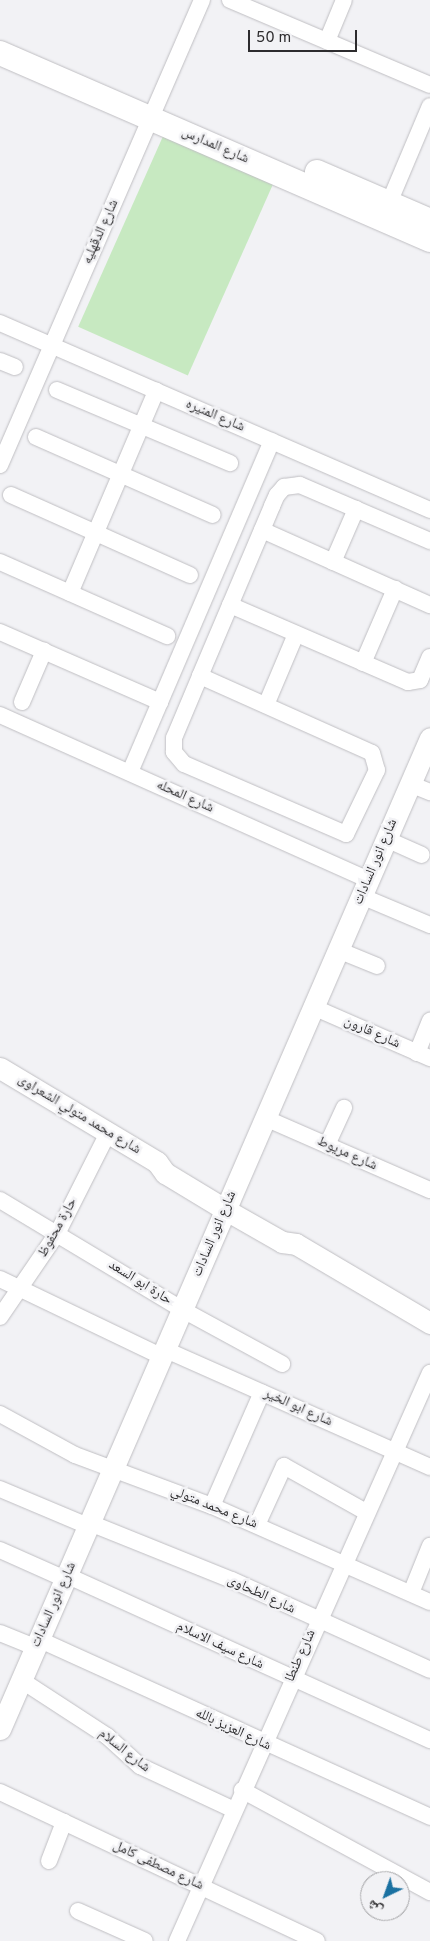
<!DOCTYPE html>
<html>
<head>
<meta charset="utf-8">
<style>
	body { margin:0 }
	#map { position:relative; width:430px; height:1941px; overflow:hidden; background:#f2f2f5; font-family:Overpass,"Noto Naskh Arabic",sans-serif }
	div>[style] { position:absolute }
	.green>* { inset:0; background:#c7e9c1; transform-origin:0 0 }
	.roads { filter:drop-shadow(0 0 1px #bfbec2) drop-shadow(0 0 1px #bfbec2) }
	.minor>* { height:16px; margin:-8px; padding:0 8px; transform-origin:8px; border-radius:8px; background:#fff }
	.tertiary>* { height:21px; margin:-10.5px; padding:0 10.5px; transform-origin:10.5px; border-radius:10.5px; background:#fff }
	.secondary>* { height:24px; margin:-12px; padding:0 12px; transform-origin:12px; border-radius:12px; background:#fff }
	span { translate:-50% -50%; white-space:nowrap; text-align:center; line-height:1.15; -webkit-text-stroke:5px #f2f2f5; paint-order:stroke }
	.street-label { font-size:14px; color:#2d2c2e }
	.north { position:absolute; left:360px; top:1871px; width:50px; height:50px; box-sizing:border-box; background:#f2f2f5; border:1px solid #a3a3a5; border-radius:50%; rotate:222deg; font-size:14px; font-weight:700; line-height:20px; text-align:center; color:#2d2c2e }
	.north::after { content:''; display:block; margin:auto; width:18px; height:22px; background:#1a71a1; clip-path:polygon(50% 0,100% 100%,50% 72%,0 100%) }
	.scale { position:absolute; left:248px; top:30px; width:109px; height:22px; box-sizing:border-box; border:2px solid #2d2c2e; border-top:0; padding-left:6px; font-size:15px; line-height:18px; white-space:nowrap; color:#2d2c2e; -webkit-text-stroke:4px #f2f2f5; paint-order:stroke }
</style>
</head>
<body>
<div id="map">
	<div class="green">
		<div style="left:164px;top:134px;width:120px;height:211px;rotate:24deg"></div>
	</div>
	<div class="roads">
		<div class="minor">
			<div style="left:230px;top:0;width:217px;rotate:23deg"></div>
			<div style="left:327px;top:41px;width:44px;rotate:-67.5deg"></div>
			<div style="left:389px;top:203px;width:105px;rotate:-67.1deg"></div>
			<div style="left:0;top:323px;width:469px;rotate:23.5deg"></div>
			<div style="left:0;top:361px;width:16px;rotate:22deg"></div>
			<div style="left:57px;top:390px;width:188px;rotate:22.9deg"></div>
			<div style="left:36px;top:437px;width:193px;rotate:23.8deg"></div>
			<div style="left:0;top:465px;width:507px;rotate:-66.52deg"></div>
			<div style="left:11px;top:495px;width:196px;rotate:24.1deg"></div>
			<div style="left:262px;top:530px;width:184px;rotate:24.1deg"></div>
			<div style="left:0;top:562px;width:183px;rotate:23.9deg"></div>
			<div style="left:333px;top:562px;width:58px;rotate:-66.5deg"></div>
			<div style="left:70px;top:593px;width:220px;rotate:-66.9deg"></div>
			<div style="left:230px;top:605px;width:194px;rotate:23.4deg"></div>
			<div style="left:408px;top:682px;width:12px;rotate:-9deg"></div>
			<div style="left:420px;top:680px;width:25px;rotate:-67deg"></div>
			<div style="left:0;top:632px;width:175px;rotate:23.6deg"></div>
			<div style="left:363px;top:663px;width:81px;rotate:-66.6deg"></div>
			<div style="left:200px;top:676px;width:188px;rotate:24.1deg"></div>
			<div style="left:372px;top:753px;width:18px;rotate:74deg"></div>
			<div style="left:377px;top:770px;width:71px;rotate:115.8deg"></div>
			<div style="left:346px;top:834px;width:176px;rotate:-156.6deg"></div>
			<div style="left:184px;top:764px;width:16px;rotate:-130deg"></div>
			<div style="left:174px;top:752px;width:14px;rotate:-90deg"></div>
			<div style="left:174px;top:738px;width:67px;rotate:-67.2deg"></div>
			<div style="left:200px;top:676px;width:185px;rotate:-67deg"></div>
			<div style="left:272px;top:506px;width:12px;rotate:-66deg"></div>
			<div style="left:277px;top:495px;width:11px;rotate:-49deg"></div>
			<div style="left:284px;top:487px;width:16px;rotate:-7deg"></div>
			<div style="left:300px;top:485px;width:142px;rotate:23.3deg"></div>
			<div style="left:22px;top:702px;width:56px;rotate:-66.7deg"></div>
			<div style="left:266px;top:705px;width:77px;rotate:-67.1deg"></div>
			<div style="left:0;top:715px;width:404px;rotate:24.1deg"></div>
			<div style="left:130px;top:772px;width:360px;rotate:-66.8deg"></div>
			<div style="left:410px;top:784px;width:22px;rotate:22deg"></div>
			<div style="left:386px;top:839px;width:39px;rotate:24deg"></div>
			<div style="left:361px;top:896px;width:75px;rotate:22.8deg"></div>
			<div style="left:338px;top:950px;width:42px;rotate:22.3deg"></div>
			<div style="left:313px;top:1007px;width:128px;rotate:23.6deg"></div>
			<div style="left:417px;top:1053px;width:35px;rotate:-68deg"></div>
			<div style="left:265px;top:1118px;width:180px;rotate:23.6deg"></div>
			<div style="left:327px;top:1145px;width:41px;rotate:-65.3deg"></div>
			<div style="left:0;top:1200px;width:214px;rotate:31deg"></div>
			<div style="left:183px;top:1310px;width:113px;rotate:28.6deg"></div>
			<div style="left:0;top:1279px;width:181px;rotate:25.6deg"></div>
			<div style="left:0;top:1317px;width:103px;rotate:-55.7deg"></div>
			<div style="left:58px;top:1232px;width:111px;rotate:-63.2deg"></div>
			<div style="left:166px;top:1350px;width:289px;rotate:23.9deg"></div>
			<div style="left:0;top:1414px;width:85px;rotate:28.7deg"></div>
			<div style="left:75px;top:1455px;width:146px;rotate:20.4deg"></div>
			<div style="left:212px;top:1506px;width:238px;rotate:23.8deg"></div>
			<div style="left:0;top:1489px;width:95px;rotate:22.8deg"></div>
			<div style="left:212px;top:1506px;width:124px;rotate:-66.3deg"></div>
			<div style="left:90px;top:1523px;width:153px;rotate:21.9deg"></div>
			<div style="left:232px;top:1580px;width:217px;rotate:24.4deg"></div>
			<div style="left:257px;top:1525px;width:65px;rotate:-65.4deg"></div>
			<div style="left:284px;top:1466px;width:94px;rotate:29.3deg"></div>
			<div style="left:0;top:1550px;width:71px;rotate:24deg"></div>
			<div style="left:66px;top:1575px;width:400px;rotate:24.4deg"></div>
			<div style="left:411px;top:1593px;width:51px;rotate:-68deg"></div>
			<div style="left:0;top:1633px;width:38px;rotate:22deg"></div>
			<div style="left:38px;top:1639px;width:431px;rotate:24.4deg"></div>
			<div style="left:21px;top:1680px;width:103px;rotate:33.1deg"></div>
			<div style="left:107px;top:1736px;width:45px;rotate:42.3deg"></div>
			<div style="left:140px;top:1766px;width:104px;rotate:25.1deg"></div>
			<div style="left:242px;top:1790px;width:214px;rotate:28.5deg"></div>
			<div style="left:0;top:1792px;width:350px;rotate:25.2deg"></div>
			<div style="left:49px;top:1861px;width:42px;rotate:-69deg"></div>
			<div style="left:78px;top:1911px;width:73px;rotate:24.1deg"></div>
			<div style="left:177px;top:1941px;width:622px;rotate:-65.99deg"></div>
		</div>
		<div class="tertiary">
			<div style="left:0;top:1068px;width:183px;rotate:30.9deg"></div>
			<div style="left:157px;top:1162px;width:14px;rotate:54deg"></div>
			<div style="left:165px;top:1173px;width:71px;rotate:31.2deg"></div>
			<div style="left:226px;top:1210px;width:64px;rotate:29.7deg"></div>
			<div style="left:282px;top:1242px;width:14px;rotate:8deg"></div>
			<div style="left:296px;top:1244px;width:156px;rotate:30.5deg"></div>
			<div style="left:0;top:1729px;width:1080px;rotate:-66.54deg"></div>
		</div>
		<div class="secondary">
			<div style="left:0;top:53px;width:469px;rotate:23.5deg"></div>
			<div style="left:317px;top:172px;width:123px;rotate:23.4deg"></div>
		</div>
	</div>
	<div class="street-label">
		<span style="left:215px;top:146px;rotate:23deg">شارع المدارس</span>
		<span style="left:101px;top:232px;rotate:-66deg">شارع الدقهليه</span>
		<span style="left:215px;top:416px;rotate:23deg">شارع المنيره</span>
		<span style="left:185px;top:797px;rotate:24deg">شارع المحله</span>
		<span style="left:376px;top:862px;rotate:-67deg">شارع انور السادات</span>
		<span style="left:372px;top:1033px;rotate:24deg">شارع قارون</span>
		<span style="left:79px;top:1115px;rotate:31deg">شارع محمد متولي الشعراوى</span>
		<span style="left:347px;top:1154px;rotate:24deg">شارع مريوط</span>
		<span style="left:58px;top:1228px;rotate:-61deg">حارة محفوظ</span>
		<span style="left:215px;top:1234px;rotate:-67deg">شارع انور السادات</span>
		<span style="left:140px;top:1283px;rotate:32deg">حارة ابو السعد</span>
		<span style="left:298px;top:1408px;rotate:24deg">شارع ابو الخير</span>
		<span style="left:214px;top:1508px;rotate:22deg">شارع محمد متولي</span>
		<span style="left:261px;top:1595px;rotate:25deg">شارع الطحاوى</span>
		<span style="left:54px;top:1605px;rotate:-66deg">شارع انور السادات</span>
		<span style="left:220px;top:1646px;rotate:25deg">شارع سيف الاسلام</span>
		<span style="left:301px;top:1656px;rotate:-66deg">شارع طنطا</span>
		<span style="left:233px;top:1730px;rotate:25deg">شارع العزيز بالله</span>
		<span style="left:124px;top:1751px;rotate:38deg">شارع السلام</span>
		<span style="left:158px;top:1866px;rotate:25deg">شارع مصطفى كامل</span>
	</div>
	<div class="north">ش</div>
	<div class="scale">50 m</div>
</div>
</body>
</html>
